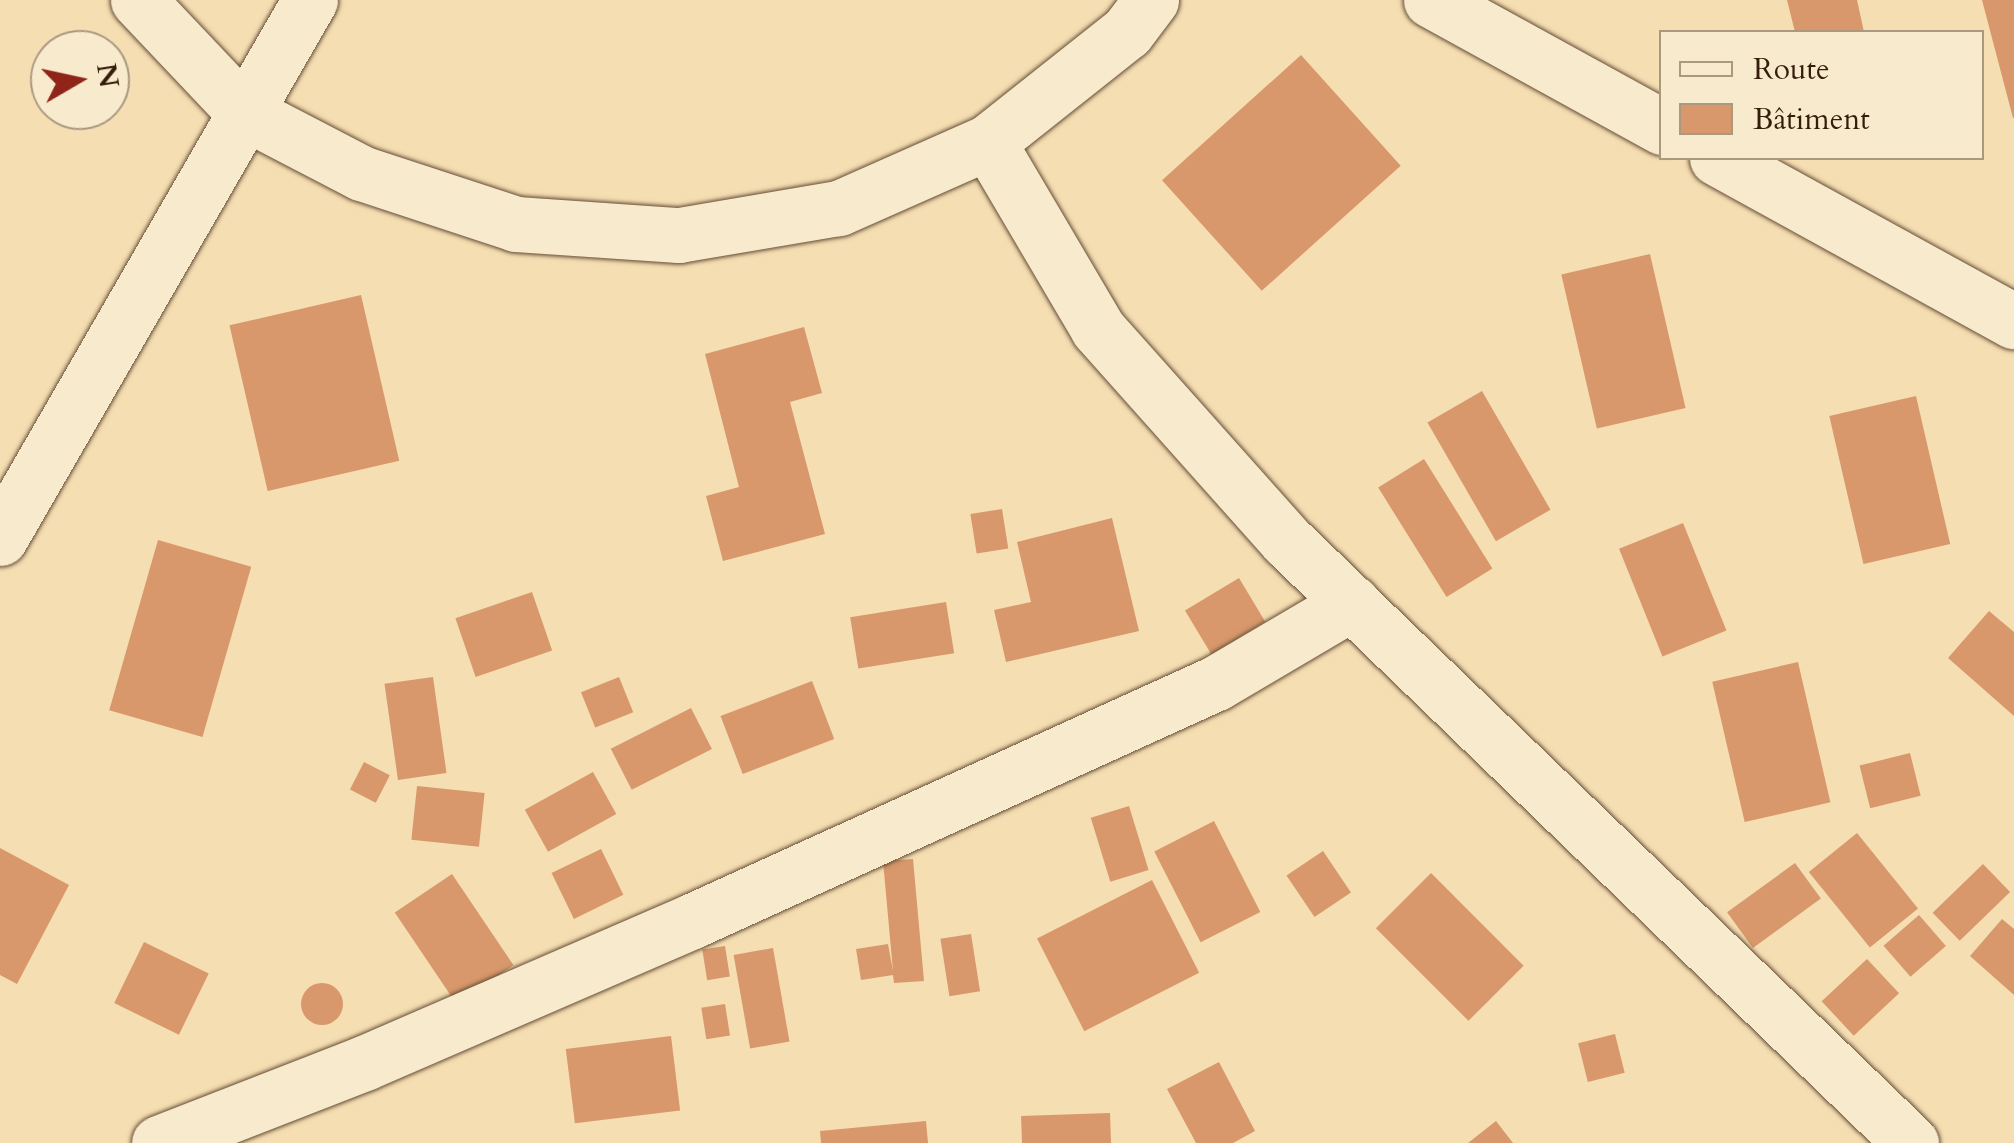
<!DOCTYPE html>
<html>
<head>
<meta charset="utf-8">
<style>
	body { margin:0 }
	#map { position:relative; width:2014px; height:1143px; overflow:hidden; background:#f5deb2; font-family:Cardo,serif }
	div>[style] { position:absolute }
	.building>* { inset:0; background:#d8986b; transform-origin:0 0 }
	.round { border-radius:50% }
	.roads { filter:drop-shadow(0 0 2px #654d36) drop-shadow(0 0 2px #654d36) }
	.minor>* { height:55px; margin:-27.5px; padding:0 27.5px; transform-origin:27.5px; border-radius:27.5px; background:#f8eacd }
	span { translate:-50% -50%; white-space:nowrap; text-align:center; line-height:1.15; -webkit-text-stroke:10px #f8eacd; paint-order:stroke }
	.legend { position:absolute; left:1659px; top:30px; width:325px; height:130px; box-sizing:border-box; background:#f8eacd; border:2px solid #aa9880; margin:0; padding:12px 18px; list-style:none; font-size:30px; color:#351d0c }
	.legend li { display:flex; align-items:center; gap:20px; height:50px }
	.legend b { width:50px; border:2px solid #aa9880 }
	.north { position:absolute; left:30px; top:30px; width:100px; height:100px; box-sizing:border-box; background:#f8eacd; border:2px solid #aa9880; border-radius:50%; rotate:81deg; font-size:28px; font-weight:700; line-height:40px; text-align:center; color:#351d0c }
	.north::after { content:''; display:block; margin:auto; width:35px; height:45px; background:#8f2418; clip-path:polygon(50% 0,100% 100%,50% 72%,0 100%) }
</style>
</head>
<body>
<div id="map">
	<div class="building">
		<div style="clip-path:polygon(1787px 0,1857px 0,1864px 32px,1795px 32px)"></div>
		<div style="clip-path:polygon(1982px 0,2014px 0,2014px 118px,2013px 118px)"></div>
		<div style="left:1301px;top:55px;width:149px;height:187px;rotate:48deg"></div>
		<div style="left:1650px;top:254px;width:158px;height:91px;rotate:77deg"></div>
		<div style="left:361px;top:295px;width:170px;height:135px;rotate:77deg"></div>
		<div style="clip-path:polygon(804px 327px,822px 393px,790px 402px,825px 534px,723px 561px,706px 496px,739px 487px,705px 354px)"></div>
		<div style="left:1482px;top:391px;width:137px;height:63px;rotate:60deg"></div>
		<div style="left:1916px;top:396px;width:152px;height:89px;rotate:77deg"></div>
		<div style="left:1424px;top:459px;width:129px;height:54px;rotate:58deg"></div>
		<div style="left:1002px;top:509px;width:40px;height:32px;rotate:81deg"></div>
		<div style="clip-path:polygon(1112px 518px,1139px 631px,1006px 662px,994px 610px,1031px 602px,1017px 542px)"></div>
		<div style="left:1683px;top:523px;width:116px;height:69px;rotate:68deg"></div>
		<div style="left:158px;top:540px;width:97px;height:177px;rotate:16deg"></div>
		<div style="left:1239px;top:578px;width:51px;height:63px;rotate:59deg"></div>
		<div style="left:532px;top:592px;width:62px;height:81px;rotate:71deg"></div>
		<div style="left:946px;top:602px;width:52px;height:97px;rotate:81deg"></div>
		<div style="clip-path:polygon(1989px 611px,2014px 632px,2014px 716px,1948px 658px)"></div>
		<div style="left:1798px;top:662px;width:144px;height:88px;rotate:77deg"></div>
		<div style="left:433px;top:677px;width:97px;height:49px;rotate:82deg"></div>
		<div style="left:619px;top:677px;width:38px;height:41px;rotate:68deg"></div>
		<div style="left:812px;top:681px;width:62px;height:98px;rotate:69deg"></div>
		<div style="left:691px;top:708px;width:46px;height:90px;rotate:63deg"></div>
		<div style="left:1910px;top:753px;width:44px;height:52px;rotate:76deg"></div>
		<div style="left:364px;top:762px;width:29px;height:31px;rotate:27deg"></div>
		<div style="left:593px;top:772px;width:48px;height:78px;rotate:61deg"></div>
		<div style="left:417px;top:786px;width:68px;height:54px;rotate:6deg"></div>
		<div style="left:1129px;top:806px;width:67px;height:40px;rotate:73deg"></div>
		<div style="left:1214px;top:821px;width:102px;height:67px;rotate:63deg"></div>
		<div style="left:1857px;top:833px;width:97px;height:62px;rotate:51deg"></div>
		<div style="clip-path:polygon(0 848px,69px 885px,17px 984px,0 975px)"></div>
		<div style="left:601px;top:849px;width:51px;height:55px;rotate:64deg"></div>
		<div style="left:1323px;top:851px;width:50px;height:44px;rotate:56deg"></div>
		<div style="clip-path:polygon(913px 859px,924px 981px,894px 983px,893px 975px,861px 980px,856px 949px,888px 944px,893px 971px,883px 861px)"></div>
		<div style="left:1795px;top:863px;width:44px;height:84px;rotate:54deg"></div>
		<div style="left:1983px;top:864px;width:39px;height:70px;rotate:46deg"></div>
		<div style="left:1431px;top:873px;width:131px;height:78px;rotate:45deg"></div>
		<div style="left:452px;top:874px;width:110px;height:69px;rotate:56deg"></div>
		<div style="left:1152px;top:880px;width:104px;height:129px;rotate:63deg"></div>
		<div style="left:1919px;top:915px;width:41px;height:47px;rotate:49deg"></div>
		<div style="clip-path:polygon(2002px 919px,2014px 929px,2014px 995px,1970px 956px)"></div>
		<div style="left:971px;top:934px;width:58px;height:31px;rotate:81deg"></div>
		<div style="left:144px;top:942px;width:72px;height:68px;rotate:26deg"></div>
		<div style="left:725px;top:946px;width:31px;height:23px;rotate:81deg"></div>
		<div style="left:773px;top:948px;width:95px;height:40px;rotate:80deg"></div>
		<div style="left:1867px;top:959px;width:47px;height:62px;rotate:47deg"></div>
		<div class="round" style="left:301px;top:983px;width:42px;height:42px"></div>
		<div style="left:725px;top:1004px;width:32px;height:24px;rotate:81deg"></div>
		<div style="left:1615px;top:1034px;width:40px;height:38px;rotate:76deg"></div>
		<div style="left:671px;top:1036px;width:75px;height:106px;rotate:83deg"></div>
		<div style="clip-path:polygon(1219px 1062px,1255px 1131px,1233px 1143px,1196px 1143px,1167px 1089px)"></div>
		<div style="left:1110px;top:1113px;width:30px;height:89px;rotate:88deg"></div>
		<div style="clip-path:polygon(926px 1121px,928px 1143px,821px 1143px,820px 1131px)"></div>
		<div style="clip-path:polygon(1496px 1121px,1513px 1143px,1468px 1143px)"></div>
	</div>
	<div class="roads">
		<div class="minor">
			<div style="left:138px;top:0;width:154px;rotate:46.6deg"></div>
			<div style="left:244px;top:112px;width:132px;rotate:27.5deg"></div>
			<div style="left:361px;top:173px;width:163px;rotate:18.2deg"></div>
			<div style="left:516px;top:224px;width:163px;rotate:3.9deg"></div>
			<div style="left:679px;top:235px;width:162px;rotate:-9.6deg"></div>
			<div style="left:839px;top:208px;width:163px;rotate:-23.9deg"></div>
			<div style="left:988px;top:142px;width:177px;rotate:-38.4deg"></div>
			<div style="left:1127px;top:32px;width:40px;rotate:-53deg"></div>
			<div style="left:1431px;top:0;width:264px;rotate:28.8deg"></div>
			<div style="left:988px;top:142px;width:217px;rotate:59.5deg"></div>
			<div style="left:1098px;top:329px;width:284px;rotate:48.3deg"></div>
			<div style="left:1287px;top:541px;width:867px;rotate:43.97deg"></div>
			<div style="left:1717px;top:158px;width:339px;rotate:28.8deg"></div>
			<div style="left:0;top:538px;width:621px;rotate:-60.05deg"></div>
			<div style="left:159px;top:1143px;width:220px;rotate:-21.3deg"></div>
			<div style="left:364px;top:1063px;width:357px;rotate:-23.4deg"></div>
			<div style="left:692px;top:921px;width:576px;rotate:-24.43deg"></div>
			<div style="left:1216px;top:683px;width:158px;rotate:-30.5deg"></div>
		</div>
	</div>
	<ul class="legend">
	<li><b style="height:12px;background:#f8eacd"></b>Route</li>
	<li><b style="height:28px;background:#d8986b"></b>Bâtiment</li>
	</ul>
	<div class="north">N</div>
</div>
</body>
</html>
